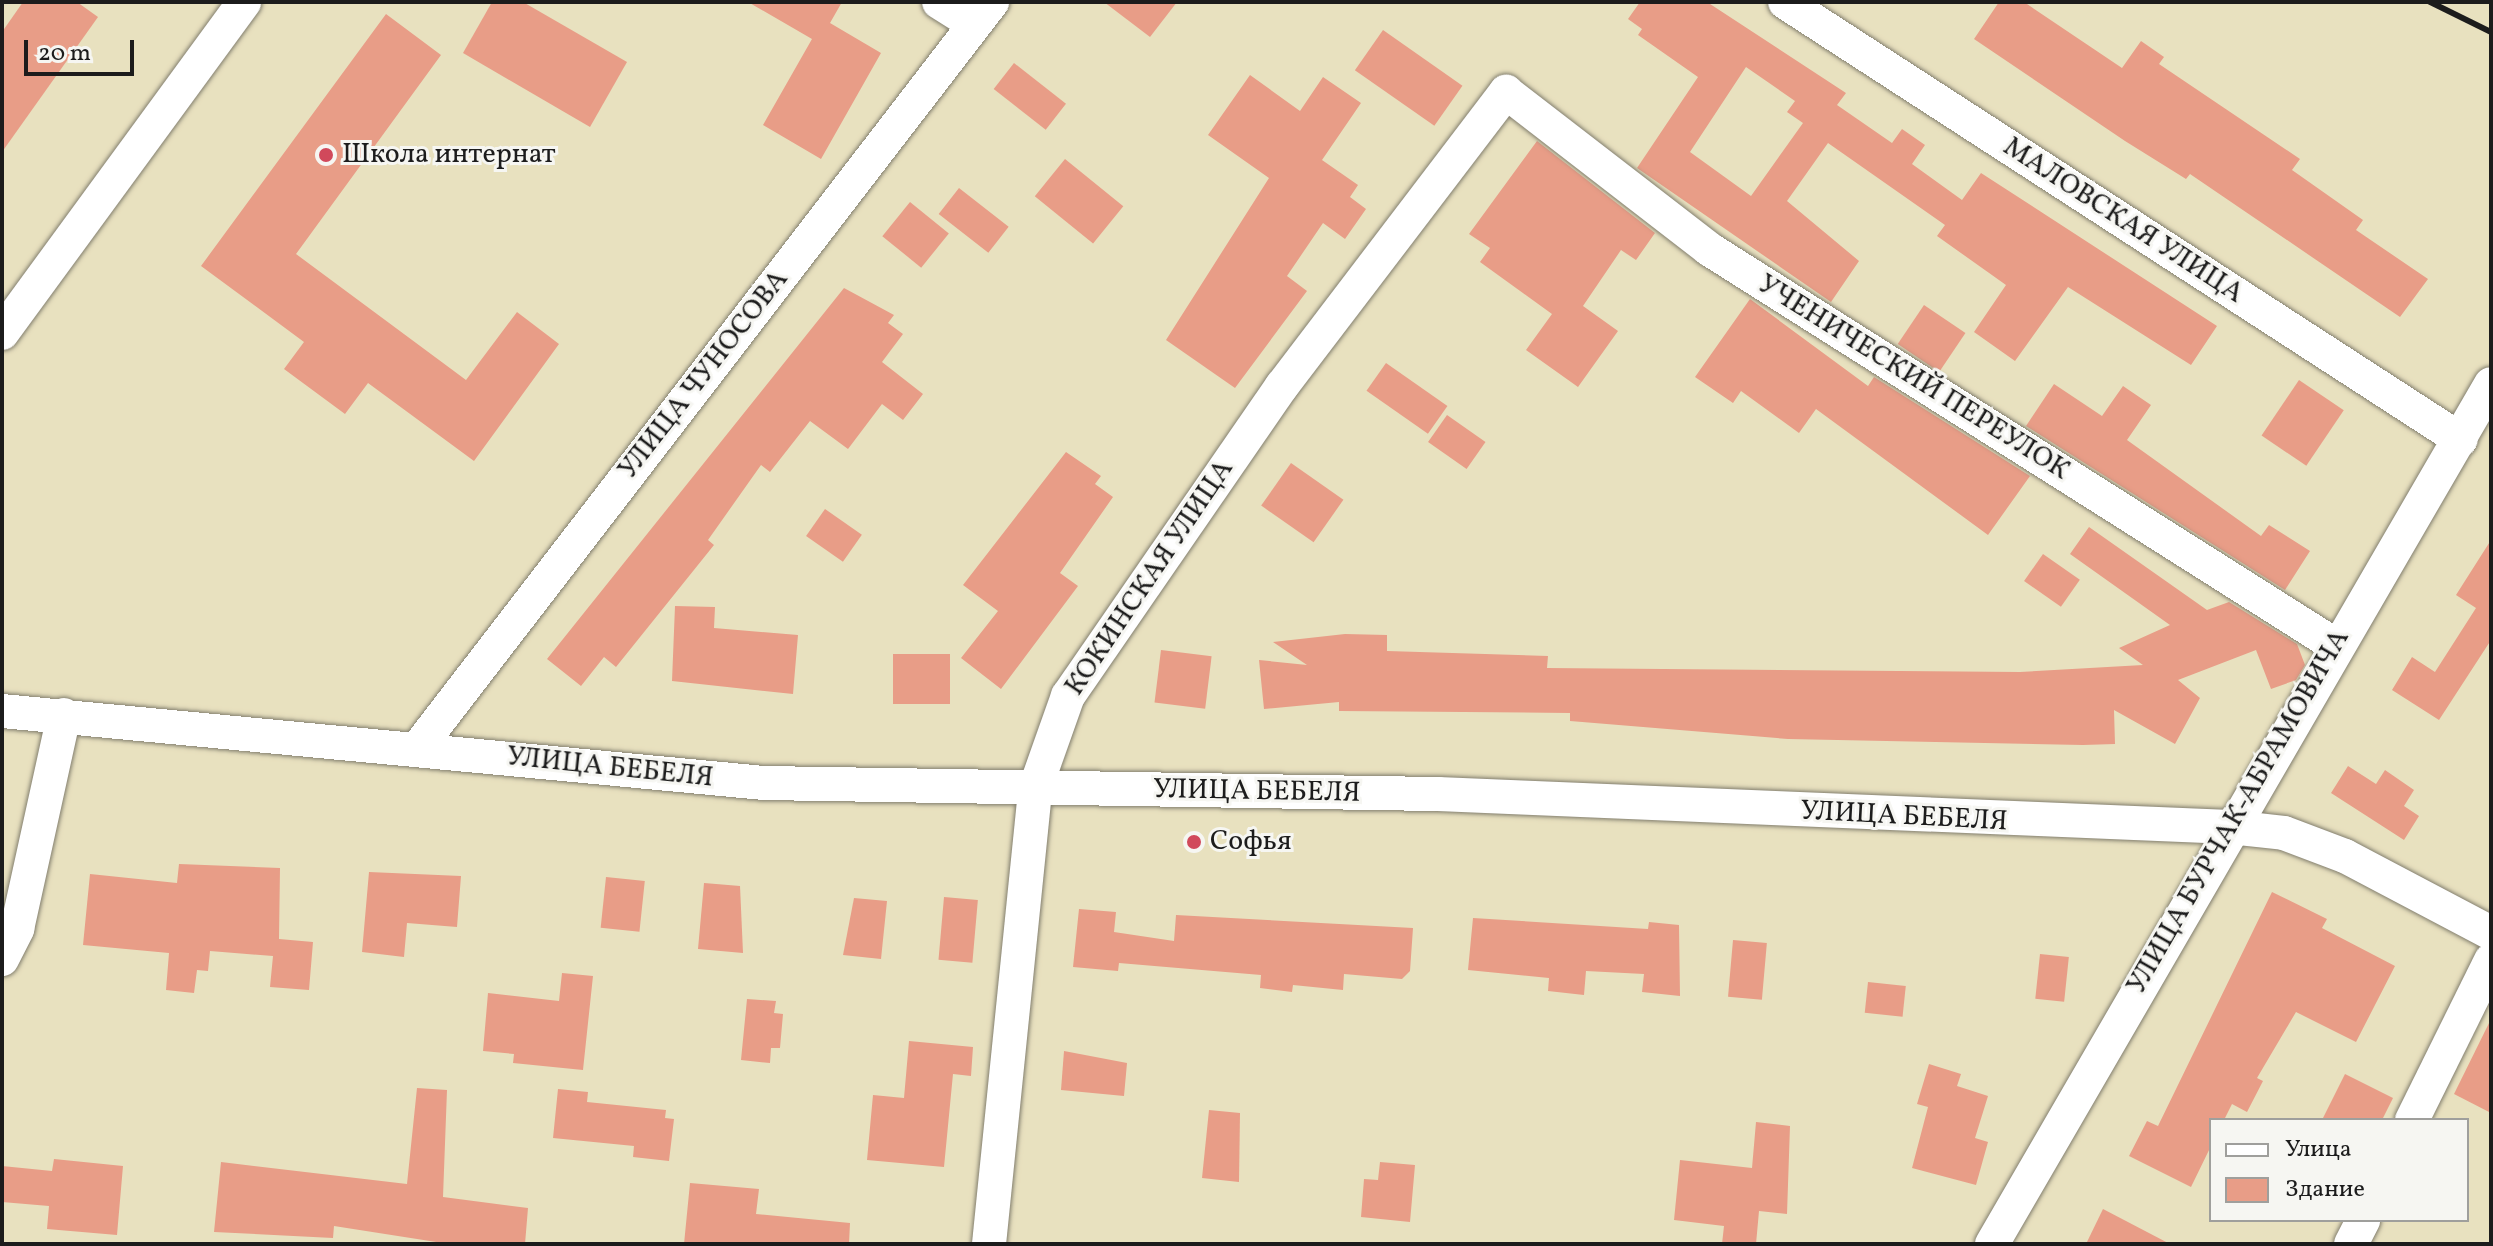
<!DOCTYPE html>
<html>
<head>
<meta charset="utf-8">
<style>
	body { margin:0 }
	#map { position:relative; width:2493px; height:1246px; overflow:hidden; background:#e8e1bf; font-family:Vollkorn,serif }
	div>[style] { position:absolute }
	.building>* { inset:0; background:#e89d87; transform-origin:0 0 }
	.roads { filter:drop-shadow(0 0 2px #827e6e) drop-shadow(0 0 2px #827e6e) }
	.minor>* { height:34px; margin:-17px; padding:0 17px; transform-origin:17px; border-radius:17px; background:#fff }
	.rail>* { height:6px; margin:-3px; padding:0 3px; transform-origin:3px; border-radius:3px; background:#1c1c1c }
	.dots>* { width:22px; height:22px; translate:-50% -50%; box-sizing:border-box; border:4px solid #f6f6f2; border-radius:50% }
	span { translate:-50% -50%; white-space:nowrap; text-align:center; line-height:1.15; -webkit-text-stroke:6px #f6f6f2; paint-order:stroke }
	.poi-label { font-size:28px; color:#1c1c1c }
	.left { translate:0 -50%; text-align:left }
	.street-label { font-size:28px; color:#1c1c1c }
	.frame { position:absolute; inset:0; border:4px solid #1c1c1c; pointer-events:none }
	.legend { position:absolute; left:2209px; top:1118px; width:260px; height:104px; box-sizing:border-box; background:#f6f6f2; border:2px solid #9f9f9c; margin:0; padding:10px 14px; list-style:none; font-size:24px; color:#1c1c1c }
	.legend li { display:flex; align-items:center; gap:16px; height:40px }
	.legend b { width:40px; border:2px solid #9f9f9c }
	.scale { position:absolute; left:24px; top:40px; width:110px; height:36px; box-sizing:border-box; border:4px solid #1c1c1c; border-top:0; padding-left:10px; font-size:24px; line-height:28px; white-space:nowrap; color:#1c1c1c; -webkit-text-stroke:6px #f6f6f2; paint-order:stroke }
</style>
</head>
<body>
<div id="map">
	<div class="building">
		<div style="clip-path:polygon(23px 2px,77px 2px,98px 17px,2px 152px,2px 32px)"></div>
		<div style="clip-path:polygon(492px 2px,523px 2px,627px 62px,590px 127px,463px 53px)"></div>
		<div style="clip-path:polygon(748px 2px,842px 2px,830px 23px,881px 53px,821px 159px,763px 125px,812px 39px)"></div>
		<div style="clip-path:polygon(1104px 2px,1177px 2px,1150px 37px)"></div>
		<div style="clip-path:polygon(evenodd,1640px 2px,1707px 2px,1846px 93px,1837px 105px,1892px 143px,1902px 129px,1925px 145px,1912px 164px,1962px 200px,1981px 173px,2217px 326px,2191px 365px,2068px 287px,2015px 361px,1974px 332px,2006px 285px,1937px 236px,1945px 225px,1828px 143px,1787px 201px,1859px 261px,1831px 302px,1637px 168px,1698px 77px,1638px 35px,1642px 29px,1628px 19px,1640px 2px,1746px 67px,1795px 101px,1787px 112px,1803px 123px,1751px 196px,1690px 152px,1746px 67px)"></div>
		<div style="clip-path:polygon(1999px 2px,2024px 2px,2122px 68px,2141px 41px,2164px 57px,2159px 64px,2300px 159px,2292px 170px,2363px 220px,2356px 230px,2428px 279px,2400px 317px,2190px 174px,2186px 179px,2125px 141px,1974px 39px)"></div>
		<div style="clip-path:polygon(386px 14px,441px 55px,296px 254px,466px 380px,517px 312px,559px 344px,474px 461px,368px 383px,345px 414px,284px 369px,304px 342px,201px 266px)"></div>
		<div style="left:1383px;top:30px;width:97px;height:49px;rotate:35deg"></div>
		<div style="left:1014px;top:63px;width:66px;height:33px;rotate:38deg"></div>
		<div style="clip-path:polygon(1250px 75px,1300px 111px,1323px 77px,1361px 103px,1322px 160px,1358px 185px,1350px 197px,1366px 209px,1345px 239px,1323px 223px,1287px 276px,1307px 291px,1235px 388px,1166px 340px,1269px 178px,1208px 135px)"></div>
		<div style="clip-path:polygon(1537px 141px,1655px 233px,1636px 260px,1621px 250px,1583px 306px,1618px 331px,1578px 387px,1526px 350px,1552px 314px,1480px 262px,1490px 248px,1469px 234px)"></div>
		<div style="left:1065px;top:159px;width:75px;height:48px;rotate:39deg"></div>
		<div style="left:959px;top:188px;width:63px;height:33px;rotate:38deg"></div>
		<div style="left:910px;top:202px;width:50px;height:44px;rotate:39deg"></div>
		<div style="clip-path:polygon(844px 288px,894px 315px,888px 323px,903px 334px,882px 362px,923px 394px,903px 420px,882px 404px,848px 449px,810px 421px,770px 472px,761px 465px,708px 540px,714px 545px,616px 667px,604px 657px,581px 686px,547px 659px)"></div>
		<div style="clip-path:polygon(1750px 299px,1868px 386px,1874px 377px,2030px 476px,1988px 535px,1816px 409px,1799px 433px,1741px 391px,1733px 403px,1695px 377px)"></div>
		<div style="left:1924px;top:305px;width:50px;height:47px;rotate:34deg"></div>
		<div style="left:1386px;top:363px;width:75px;height:34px;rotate:35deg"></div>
		<div style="left:2299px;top:380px;width:54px;height:67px;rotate:34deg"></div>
		<div style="clip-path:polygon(2054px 384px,2102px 416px,2123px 386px,2151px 405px,2127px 440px,2261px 536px,2269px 525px,2310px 551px,2285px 590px,2026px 426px)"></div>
		<div style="left:1447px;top:415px;width:47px;height:33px;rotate:35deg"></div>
		<div style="clip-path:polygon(1066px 452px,1101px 476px,1095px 484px,1113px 497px,1060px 573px,1078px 586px,1001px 689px,961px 658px,998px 611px,963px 585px)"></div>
		<div style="left:1291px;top:463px;width:64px;height:52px;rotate:35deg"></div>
		<div style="left:825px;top:509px;width:45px;height:33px;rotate:35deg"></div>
		<div style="clip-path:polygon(2089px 527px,2207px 610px,2229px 602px,2297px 644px,2305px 665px,2296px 680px,2271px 689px,2256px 650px,2178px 680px,2200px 698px,2175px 744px,2114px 710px,2115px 744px,2083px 745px,1788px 739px,1570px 721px,1570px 713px,1339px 711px,1339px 702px,1264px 709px,1259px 660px,1307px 665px,1273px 642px,1345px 634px,1387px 635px,1387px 651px,1548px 656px,1547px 668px,2020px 672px,2143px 665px,2119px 648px,2170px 625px,2070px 554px)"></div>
		<div style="clip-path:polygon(2491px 540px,2491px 640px,2439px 720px,2392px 690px,2412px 657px,2435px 672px,2476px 608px,2456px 595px)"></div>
		<div style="left:2043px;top:554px;width:45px;height:33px;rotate:35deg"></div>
		<div style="clip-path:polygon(675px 606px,715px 607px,714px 628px,798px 635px,793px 694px,672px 681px)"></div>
		<div style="left:1161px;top:650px;width:51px;height:53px;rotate:7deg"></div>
		<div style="left:893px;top:654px;width:57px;height:50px"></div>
		<div style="clip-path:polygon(2348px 766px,2376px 784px,2385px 770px,2414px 790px,2404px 806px,2419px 816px,2404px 840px,2331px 793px)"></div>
		<div style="clip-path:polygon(179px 864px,280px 868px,279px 939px,313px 942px,309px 990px,270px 987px,273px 956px,210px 951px,208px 971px,197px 970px,194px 993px,166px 990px,169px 953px,83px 945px,90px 874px,177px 883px)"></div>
		<div style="clip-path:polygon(369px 872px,461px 876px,457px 927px,407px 923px,404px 957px,362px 952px)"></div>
		<div style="left:606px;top:877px;width:39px;height:51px;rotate:6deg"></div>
		<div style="clip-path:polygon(704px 883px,740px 886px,743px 953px,698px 949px)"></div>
		<div style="clip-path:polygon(2272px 892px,2327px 919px,2322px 928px,2395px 966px,2356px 1042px,2296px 1012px,2257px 1078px,2263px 1081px,2247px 1112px,2232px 1104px,2224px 1120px,2211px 1120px,2211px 1146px,2191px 1187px,2129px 1156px,2147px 1121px,2158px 1126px)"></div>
		<div style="left:944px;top:897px;width:34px;height:63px;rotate:5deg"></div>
		<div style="clip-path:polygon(854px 898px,887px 901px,881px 959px,843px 955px)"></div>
		<div style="clip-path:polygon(1079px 909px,1116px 912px,1114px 932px,1174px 941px,1176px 915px,1413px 928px,1410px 971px,1402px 979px,1344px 974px,1343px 990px,1293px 985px,1292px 992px,1260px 988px,1261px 975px,1119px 963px,1118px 971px,1073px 967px)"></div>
		<div style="clip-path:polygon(1473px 918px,1648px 929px,1649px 922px,1679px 925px,1680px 996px,1642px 992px,1644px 974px,1586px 971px,1584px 995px,1548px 991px,1549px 978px,1468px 970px)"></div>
		<div style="left:1733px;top:940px;width:34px;height:57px;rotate:5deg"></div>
		<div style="left:2040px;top:954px;width:29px;height:45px;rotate:6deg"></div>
		<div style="clip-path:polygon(562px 973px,593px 976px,583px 1070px,513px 1063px,514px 1054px,483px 1051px,488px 993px,559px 1001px)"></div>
		<div style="left:1868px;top:982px;width:38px;height:31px;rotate:6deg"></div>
		<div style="clip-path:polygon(747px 999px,776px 1001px,774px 1013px,783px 1014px,780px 1048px,771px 1048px,770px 1063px,741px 1060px)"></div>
		<div style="clip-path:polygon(2491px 1019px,2491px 1113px,2454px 1094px)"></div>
		<div style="clip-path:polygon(909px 1041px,973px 1047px,971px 1076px,953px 1074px,944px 1167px,867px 1160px,873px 1095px,904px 1098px)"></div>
		<div style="clip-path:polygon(1064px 1051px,1127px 1063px,1124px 1096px,1061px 1090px)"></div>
		<div style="clip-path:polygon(1929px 1064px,1961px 1074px,1957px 1086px,1988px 1096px,1975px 1138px,1988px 1142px,1976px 1185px,1912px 1168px,1928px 1107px,1917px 1104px)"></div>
		<div style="clip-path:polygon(2345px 1074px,2393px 1098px,2382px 1120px,2322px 1120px)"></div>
		<div style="clip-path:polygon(417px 1088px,447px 1090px,443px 1197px,528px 1208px,525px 1244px,449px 1244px,334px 1226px,333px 1238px,214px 1232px,221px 1162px,407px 1184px)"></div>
		<div style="clip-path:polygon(558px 1089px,588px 1092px,587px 1102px,666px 1110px,665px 1118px,674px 1119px,669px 1161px,633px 1157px,634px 1146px,553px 1138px)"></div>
		<div style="clip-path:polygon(1209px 1110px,1240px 1113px,1239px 1182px,1202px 1178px)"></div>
		<div style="clip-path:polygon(1756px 1122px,1790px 1126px,1787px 1214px,1759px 1211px,1756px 1244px,1722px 1244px,1724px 1226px,1674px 1220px,1680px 1160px,1752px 1168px)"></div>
		<div style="clip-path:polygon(54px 1159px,123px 1166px,117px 1235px,47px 1229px,49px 1206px,2px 1202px,2px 1166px,52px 1171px)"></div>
		<div style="clip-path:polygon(1380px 1162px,1415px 1165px,1410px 1222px,1361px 1217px,1364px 1179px,1378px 1180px)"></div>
		<div style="clip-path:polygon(690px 1183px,759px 1189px,756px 1214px,850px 1223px,849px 1244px,684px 1244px)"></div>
		<div style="clip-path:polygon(2103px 1209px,2170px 1244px,2086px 1244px)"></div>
	</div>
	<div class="roads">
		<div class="minor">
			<div style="left:939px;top:2px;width:41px;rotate:32.2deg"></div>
			<div style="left:1785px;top:2px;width:805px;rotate:32.94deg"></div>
			<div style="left:2px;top:333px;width:410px;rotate:-53.8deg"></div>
			<div style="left:2px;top:711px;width:765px;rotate:5.4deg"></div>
			<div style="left:764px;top:783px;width:674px;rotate:0.94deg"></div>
			<div style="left:1438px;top:794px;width:793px;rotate:2.39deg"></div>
			<div style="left:2230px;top:827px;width:54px;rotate:6.3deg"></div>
			<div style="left:2284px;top:833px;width:65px;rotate:20.7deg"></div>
			<div style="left:2345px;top:856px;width:165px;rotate:27.8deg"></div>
			<div style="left:417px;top:749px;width:943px;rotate:-52.41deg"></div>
			<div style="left:2px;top:959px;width:34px;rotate:-63deg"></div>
			<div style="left:17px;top:929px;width:219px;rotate:-77.6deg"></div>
			<div style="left:2412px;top:1120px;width:178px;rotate:-63.7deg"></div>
			<div style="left:989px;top:1244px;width:457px;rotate:-84.2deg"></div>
			<div style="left:1035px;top:789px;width:99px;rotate:-70.5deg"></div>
			<div style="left:1068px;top:696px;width:377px;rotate:-55.4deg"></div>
			<div style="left:1282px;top:386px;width:370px;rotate:-52.7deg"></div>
			<div style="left:1506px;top:92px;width:257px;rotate:37.7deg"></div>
			<div style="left:1709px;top:249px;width:741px;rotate:32.32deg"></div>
			<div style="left:1992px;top:1244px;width:994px;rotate:-59.88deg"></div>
			<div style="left:2351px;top:1244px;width:27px;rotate:-63deg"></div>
		</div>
	</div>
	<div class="rail">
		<div style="left:2430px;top:2px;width:68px;rotate:26.2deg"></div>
	</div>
	<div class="dots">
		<div style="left:326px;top:155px;background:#d1495b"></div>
		<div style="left:1194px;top:842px;background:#d1495b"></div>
	</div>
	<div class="poi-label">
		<span class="left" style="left:342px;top:155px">Школа интернат</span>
		<span class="left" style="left:1210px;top:842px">Софья</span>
	</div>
	<div class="street-label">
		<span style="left:2123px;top:221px;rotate:33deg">МАЛОВСКАЯ УЛИЦА</span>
		<span style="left:704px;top:375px;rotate:-52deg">УЛИЦА ЧУНОСОВА</span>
		<span style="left:1913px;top:378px;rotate:32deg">УЧЕНИЧЕСКИЙ ПЕРЕУЛОК</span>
		<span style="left:1150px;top:578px;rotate:-56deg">КОКИНСКАЯ УЛИЦА</span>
		<span style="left:610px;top:768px;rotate:6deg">УЛИЦА БЕБЕЛЯ</span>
		<span style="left:1257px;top:792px;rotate:1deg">УЛИЦА БЕБЕЛЯ</span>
		<span style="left:2239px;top:812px;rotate:-60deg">УЛИЦА БУРЧАК-АБРАМОВИЧА</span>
		<span style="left:1904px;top:817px;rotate:3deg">УЛИЦА БЕБЕЛЯ</span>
	</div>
	<div class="frame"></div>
	<ul class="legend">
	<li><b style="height:10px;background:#fff"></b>Улица</li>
	<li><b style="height:22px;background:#e89d87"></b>Здание</li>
	</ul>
	<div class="scale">20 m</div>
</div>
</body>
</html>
